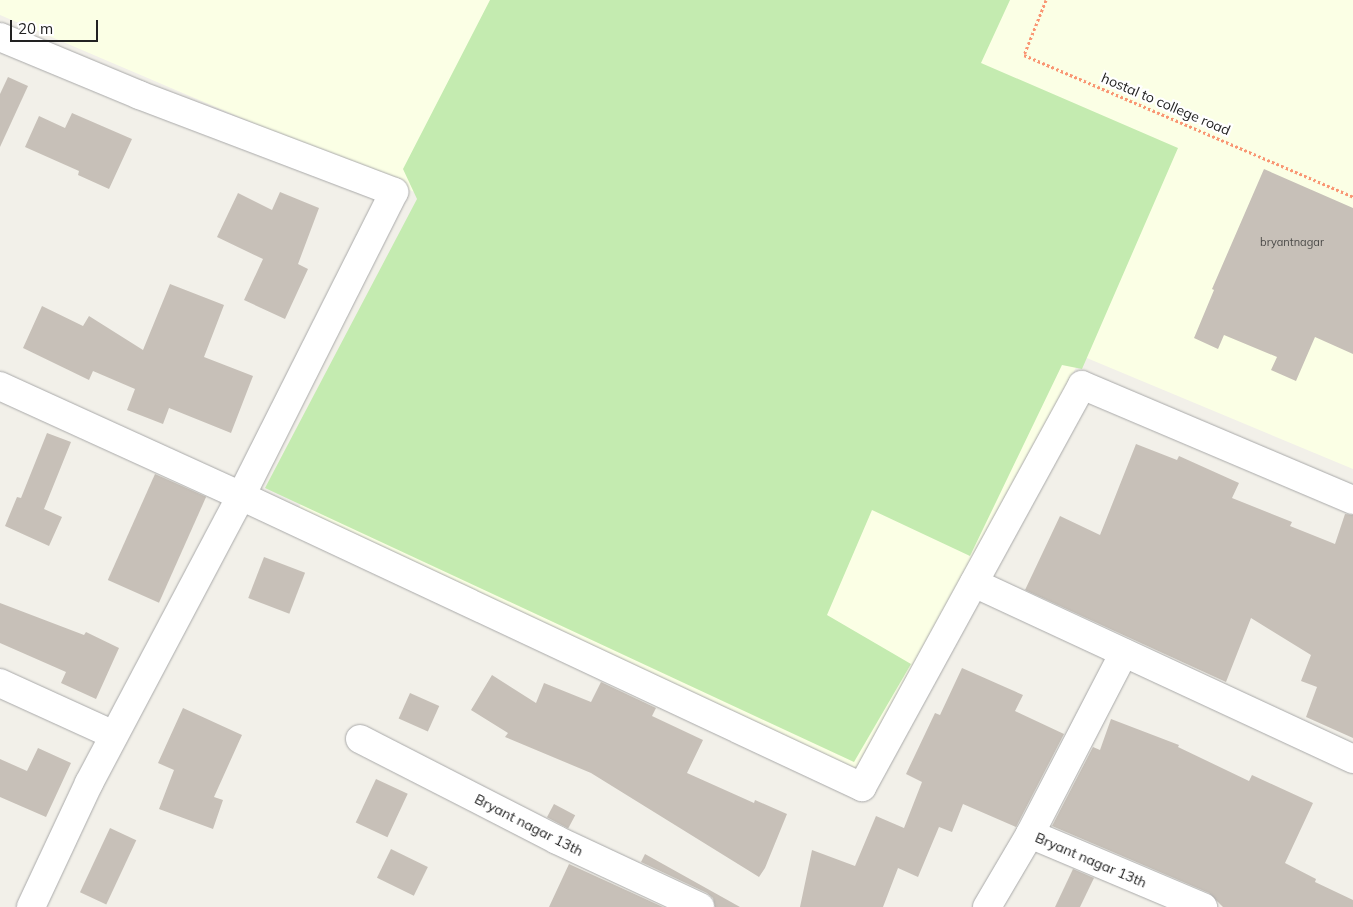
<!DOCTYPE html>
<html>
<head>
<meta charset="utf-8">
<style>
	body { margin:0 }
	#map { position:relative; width:1353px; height:907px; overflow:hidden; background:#f2f0e9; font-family:Mulish,sans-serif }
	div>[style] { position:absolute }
	.education>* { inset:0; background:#fbffe5 }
	.grass>* { inset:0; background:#c4ebb0 }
	.building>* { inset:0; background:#c7c0b8; transform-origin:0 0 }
	.path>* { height:3px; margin-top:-1.5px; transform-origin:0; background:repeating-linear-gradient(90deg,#f99673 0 2.5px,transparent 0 5px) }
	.roads { filter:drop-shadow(0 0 1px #a9a9a9) drop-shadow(0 0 1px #a9a9a9) }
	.street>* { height:28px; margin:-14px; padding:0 14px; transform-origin:14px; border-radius:14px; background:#fff }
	span { translate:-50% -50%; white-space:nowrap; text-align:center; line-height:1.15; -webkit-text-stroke:4.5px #fff; paint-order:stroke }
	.number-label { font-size:11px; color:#4b4a48 }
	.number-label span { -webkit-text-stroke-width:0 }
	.street-label { font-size:14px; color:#222 }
	.scale { position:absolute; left:10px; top:20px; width:88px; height:22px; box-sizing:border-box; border:2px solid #222; border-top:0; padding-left:6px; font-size:15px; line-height:18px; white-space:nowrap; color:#222; -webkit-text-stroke:4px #fff; paint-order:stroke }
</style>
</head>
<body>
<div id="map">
	<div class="education">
		<div style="clip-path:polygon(0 0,1353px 0,1353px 469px,1082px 356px,863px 773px,299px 508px,426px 197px,0 15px)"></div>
	</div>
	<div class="grass">
		<div style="clip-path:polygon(490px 0,1010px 0,981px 63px,1178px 148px,1082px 369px,1062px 365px,970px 556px,872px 510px,827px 615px,911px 664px,854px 762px,265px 488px,417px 199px,403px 169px)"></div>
	</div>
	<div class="building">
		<div style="clip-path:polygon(8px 77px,28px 86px,0 147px,0 94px)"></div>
		<div style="clip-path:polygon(72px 113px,132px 139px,109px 189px,78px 175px,79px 171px,25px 147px,39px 116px,65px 128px)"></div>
		<div style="clip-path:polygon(1264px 169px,1353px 208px,1353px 354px,1315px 337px,1296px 381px,1271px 370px,1277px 357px,1224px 335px,1218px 349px,1194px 338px,1214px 290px,1212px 289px)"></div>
		<div style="clip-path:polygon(280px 192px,319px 208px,298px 264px,308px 269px,285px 319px,244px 300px,263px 259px,217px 237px,238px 193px,272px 210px)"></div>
		<div style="clip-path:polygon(170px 284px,224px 305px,204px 357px,253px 376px,231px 433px,169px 408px,163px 424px,127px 410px,135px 389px,93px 371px,89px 380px,23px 348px,42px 306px,83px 326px,89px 316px,143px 350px)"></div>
		<div style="clip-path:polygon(47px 433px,71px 442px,44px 509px,62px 517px,49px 546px,5px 526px,17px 497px,21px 498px)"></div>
		<div style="clip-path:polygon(1136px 444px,1177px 460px,1179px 456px,1239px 483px,1232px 498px,1292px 522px,1290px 526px,1335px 544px,1345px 514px,1353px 515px,1353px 738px,1306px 717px,1317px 687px,1301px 681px,1311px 655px,1251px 618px,1226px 682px,1025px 590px,1060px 516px,1100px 535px)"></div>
		<div style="left:155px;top:474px;width:56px;height:116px;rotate:24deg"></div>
		<div style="left:264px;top:557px;width:44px;height:44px;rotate:21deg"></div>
		<div style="clip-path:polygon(0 603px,84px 635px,86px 632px,119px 648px,96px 699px,61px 683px,66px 672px,0 643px)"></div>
		<div style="clip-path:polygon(962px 668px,1023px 695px,1015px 711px,1064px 734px,1016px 827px,963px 804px,952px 832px,939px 827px,918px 877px,898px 868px,883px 907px,800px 907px,812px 850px,855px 866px,876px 816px,904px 828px,922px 782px,906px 774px,935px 713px,940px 715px)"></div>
		<div style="clip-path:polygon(492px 675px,536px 703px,544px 683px,591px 702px,601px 682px,656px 708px,652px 716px,703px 740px,687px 773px,754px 803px,755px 800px,787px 814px,765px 868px,759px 877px,591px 773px,505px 737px,508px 733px,471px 710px)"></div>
		<div style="left:410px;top:693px;width:32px;height:28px;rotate:24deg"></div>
		<div style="clip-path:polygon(183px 708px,242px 735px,214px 797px,223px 800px,213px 829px,159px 809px,174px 770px,158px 763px)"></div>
		<div style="clip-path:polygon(1111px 719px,1179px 745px,1178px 747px,1249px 781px,1252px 775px,1313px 803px,1285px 863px,1316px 879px,1315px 882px,1353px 900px,1353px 907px,1223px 907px,1209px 893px,1052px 826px,1093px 747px,1100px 750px)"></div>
		<div style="clip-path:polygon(38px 748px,71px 763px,46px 817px,0 797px,0 759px,27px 771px)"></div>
		<div style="left:376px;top:779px;width:35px;height:48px;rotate:25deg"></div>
		<div style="left:554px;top:804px;width:24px;height:15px;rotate:28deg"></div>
		<div style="left:110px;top:828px;width:29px;height:71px;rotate:25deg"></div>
		<div style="left:391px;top:849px;width:41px;height:32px;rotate:26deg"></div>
		<div style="clip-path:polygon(645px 854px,740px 907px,715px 907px,713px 898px,707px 893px,641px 862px)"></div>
		<div style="clip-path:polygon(569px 864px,628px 891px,663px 907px,549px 907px)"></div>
		<div style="clip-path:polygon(1073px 869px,1094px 878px,1080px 907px,1055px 907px)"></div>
	</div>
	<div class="path">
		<div style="left:1046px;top:0;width:59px;rotate:111.8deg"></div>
		<div style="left:1024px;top:55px;width:358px;rotate:23.3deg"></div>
	</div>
	<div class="roads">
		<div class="street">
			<div style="left:0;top:37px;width:151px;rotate:22.6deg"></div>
			<div style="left:139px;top:95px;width:273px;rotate:20.8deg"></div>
			<div style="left:394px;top:192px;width:340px;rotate:116.7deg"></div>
			<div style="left:241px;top:496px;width:325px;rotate:117.9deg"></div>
			<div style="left:89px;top:783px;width:137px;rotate:115.1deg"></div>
			<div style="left:0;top:386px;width:265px;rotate:24.5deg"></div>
			<div style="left:241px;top:496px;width:686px;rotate:25.11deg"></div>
			<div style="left:862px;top:787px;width:458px;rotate:-61.3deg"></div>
			<div style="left:1082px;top:385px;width:294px;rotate:23deg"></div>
			<div style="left:974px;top:583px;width:418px;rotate:24.9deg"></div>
			<div style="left:0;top:683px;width:125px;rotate:24.5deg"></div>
			<div style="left:360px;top:739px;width:221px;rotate:27.1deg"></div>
			<div style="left:557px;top:840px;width:158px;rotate:25.1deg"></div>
			<div style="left:1030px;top:834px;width:204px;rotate:-62.6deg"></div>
			<div style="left:987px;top:907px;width:85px;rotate:-59.5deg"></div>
			<div style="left:1030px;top:834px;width:188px;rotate:22.9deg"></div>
		</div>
	</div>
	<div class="number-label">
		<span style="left:1292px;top:242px">bryantnagar</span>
	</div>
	<div class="street-label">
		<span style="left:1166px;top:104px;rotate:23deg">hostal to college road</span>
		<span style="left:529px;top:825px;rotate:27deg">Bryant nagar 13th</span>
		<span style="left:1091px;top:860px;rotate:23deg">Bryant nagar 13th</span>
	</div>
	<div class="scale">20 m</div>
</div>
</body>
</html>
